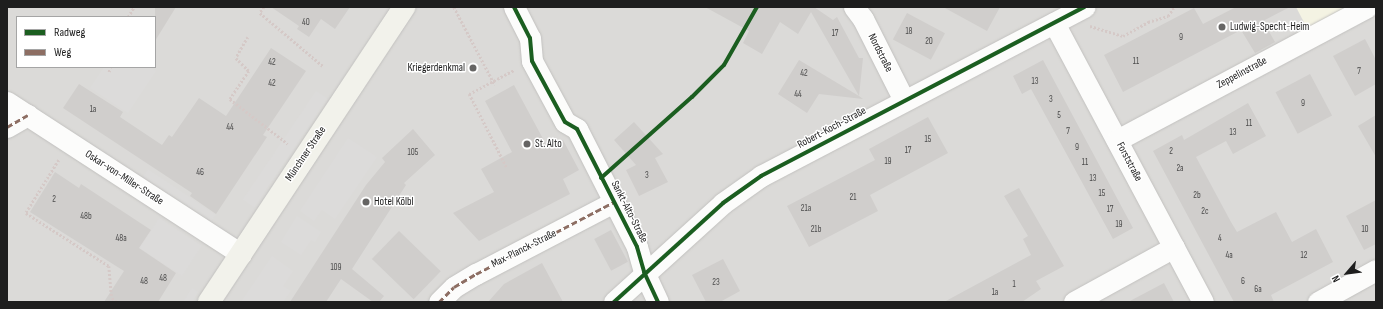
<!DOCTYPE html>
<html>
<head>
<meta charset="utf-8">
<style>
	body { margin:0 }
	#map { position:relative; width:1383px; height:309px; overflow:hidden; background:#eceae7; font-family:"Sofia Sans Condensed",sans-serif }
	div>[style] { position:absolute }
	.residential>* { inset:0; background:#dbdad8 }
	.education>* { inset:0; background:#f4f3e3 }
	.parking>* { inset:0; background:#dcdbda; transform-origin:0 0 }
	.building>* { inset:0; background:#d0cecc; transform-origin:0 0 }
	.path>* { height:2.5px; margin-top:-1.25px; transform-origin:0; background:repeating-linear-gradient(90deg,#d5c9c7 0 2px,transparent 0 4px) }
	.roads { filter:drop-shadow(0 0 1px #c2c1bf) drop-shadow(0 0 1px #c2c1bf) }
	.minor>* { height:21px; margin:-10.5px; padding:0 10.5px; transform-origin:10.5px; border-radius:10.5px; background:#fcfcfb }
	.secondary>* { height:22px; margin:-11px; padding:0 11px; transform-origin:11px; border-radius:11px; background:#f2f2eb }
	.quiet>* { height:3px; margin-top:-1.5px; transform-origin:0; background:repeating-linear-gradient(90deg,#8d6e63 0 6px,transparent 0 9px) }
	.cycleway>* { height:4px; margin:-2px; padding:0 2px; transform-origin:2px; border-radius:2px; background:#1b5e20 }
	.dots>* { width:11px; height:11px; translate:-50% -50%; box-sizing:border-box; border:2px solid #fff; border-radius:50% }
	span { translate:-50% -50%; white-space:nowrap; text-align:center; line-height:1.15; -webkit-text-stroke:3px #fff; paint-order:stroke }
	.number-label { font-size:9px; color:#4a4a4a }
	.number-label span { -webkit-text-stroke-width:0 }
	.poi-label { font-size:11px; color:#1e1e1e }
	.left { translate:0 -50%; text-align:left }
	.right { translate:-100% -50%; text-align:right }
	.street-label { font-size:11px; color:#1e1e1e }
	.frame { position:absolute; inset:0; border:8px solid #1e1e1e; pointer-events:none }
	.legend { position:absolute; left:16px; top:16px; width:140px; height:52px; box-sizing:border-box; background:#fff; border:1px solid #a5a5a5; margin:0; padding:5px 7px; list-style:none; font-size:12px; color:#1e1e1e }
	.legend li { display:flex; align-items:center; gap:8px; height:20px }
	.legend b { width:20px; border:1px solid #a5a5a5 }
	.north { position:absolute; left:1327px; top:253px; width:40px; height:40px; -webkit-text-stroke:3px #fff; paint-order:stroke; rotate:242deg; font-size:11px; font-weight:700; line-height:16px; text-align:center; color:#1e1e1e }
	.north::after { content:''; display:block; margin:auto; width:14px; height:18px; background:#1e1e1e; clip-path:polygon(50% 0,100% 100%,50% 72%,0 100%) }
</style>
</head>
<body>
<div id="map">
	<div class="residential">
		<div style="clip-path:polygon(evenodd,7px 7px,1376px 7px,1376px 302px,7px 302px,7px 7px,17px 17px,155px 17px,155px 67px,17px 67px,17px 17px)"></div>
	</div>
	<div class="education">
		<div style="clip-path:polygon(1296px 7px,1350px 7px,1308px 30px)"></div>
	</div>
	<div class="parking">
		<div style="clip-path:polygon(104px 67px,150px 67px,156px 71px,128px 113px,90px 88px)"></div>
		<div style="left:316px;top:91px;width:14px;height:131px;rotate:34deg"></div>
		<div style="clip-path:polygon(348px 138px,377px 157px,335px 219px,322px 210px,314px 221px,300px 211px)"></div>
		<div style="left:148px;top:169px;width:82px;height:10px;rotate:34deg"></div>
		<div style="clip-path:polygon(297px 216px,321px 232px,315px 242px,311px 240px,301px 255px,281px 242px)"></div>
		<div style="left:159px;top:218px;width:51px;height:36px;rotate:33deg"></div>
		<div style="clip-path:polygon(272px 256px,293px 271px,283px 286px,291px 291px,283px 302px,241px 302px)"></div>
		<div style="clip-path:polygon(192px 288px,198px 292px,192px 302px,183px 302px)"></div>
	</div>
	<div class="building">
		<div style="clip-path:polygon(155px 7px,176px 7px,155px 41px)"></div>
		<div style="clip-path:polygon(271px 7px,350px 7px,335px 29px,321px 19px,309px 37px,297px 29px,299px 26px)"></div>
		<div style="clip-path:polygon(705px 7px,814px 7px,833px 20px,837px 17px,859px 58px,863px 58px,859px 96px,863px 99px,819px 94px,807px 113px,778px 94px,799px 60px,859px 96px,811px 12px,798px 34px,780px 22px,762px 54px,743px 43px,749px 31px)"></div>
		<div style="clip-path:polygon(943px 7px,1000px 7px,987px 31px)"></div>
		<div style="clip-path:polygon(1236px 7px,1290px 7px,1263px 21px,1275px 42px,1255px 53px,1241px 30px,1123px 92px,1104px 55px,1194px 8px,1203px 24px)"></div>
		<div style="left:907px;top:13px;width:43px;height:30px;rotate:28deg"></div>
		<div style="clip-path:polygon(1365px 39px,1376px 60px,1376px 84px,1355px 96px,1333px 56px)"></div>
		<div style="clip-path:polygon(271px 48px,306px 71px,263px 135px,267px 137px,216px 214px,190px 196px,192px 193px,63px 108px,79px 84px,123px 112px,120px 117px,162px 145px,169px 135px,172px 137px,199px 98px,226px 116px)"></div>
		<div style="clip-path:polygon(1043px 60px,1133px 228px,1113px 239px,1031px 89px,1022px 94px,1013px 76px)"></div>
		<div style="left:1310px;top:74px;width:47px;height:39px;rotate:62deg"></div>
		<div style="clip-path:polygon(514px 85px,548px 148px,563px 140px,579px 170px,563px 179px,570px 194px,479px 241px,453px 213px,494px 192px,481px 169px,512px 152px,485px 101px)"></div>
		<div style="clip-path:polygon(1248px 103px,1266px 136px,1233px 154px,1226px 141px,1196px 157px,1231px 222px,1237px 232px,1276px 212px,1292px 242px,1316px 229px,1333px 262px,1271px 295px,1274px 302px,1234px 302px,1153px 151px,1182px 135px,1184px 140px)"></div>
		<div style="clip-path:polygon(1376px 115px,1376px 157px,1358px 126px)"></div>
		<div style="clip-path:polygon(928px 117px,948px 153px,870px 195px,878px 211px,809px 247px,787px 206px,875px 160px,869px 149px)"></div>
		<div style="clip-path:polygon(634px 122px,663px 154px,655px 158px,668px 182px,639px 196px,626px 170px,636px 165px,614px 140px)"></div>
		<div style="clip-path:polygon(413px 129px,435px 155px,404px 183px,406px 185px,352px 269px,384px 296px,379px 302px,373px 302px,341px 279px,326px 302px,290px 302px,366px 185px,385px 162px,382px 158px)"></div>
		<div style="clip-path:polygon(55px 172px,79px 188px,81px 184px,151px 230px,139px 248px,176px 273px,158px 302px,104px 302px,124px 271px,30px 212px)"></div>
		<div style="clip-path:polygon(1019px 188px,1064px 266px,1036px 281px,1041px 289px,1022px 302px,944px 302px,1031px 255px,1023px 239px,1028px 236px,1004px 196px)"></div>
		<div style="clip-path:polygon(1376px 200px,1376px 244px,1364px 250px,1346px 216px)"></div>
		<div style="left:611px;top:230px;width:36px;height:19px;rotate:62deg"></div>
		<div style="left:399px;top:231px;width:58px;height:39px;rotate:44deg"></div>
		<div style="clip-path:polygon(723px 259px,740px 291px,720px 302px,706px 302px,692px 275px)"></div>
		<div style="clip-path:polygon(542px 263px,563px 302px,488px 302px,504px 284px)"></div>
		<div style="clip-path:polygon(1164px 283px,1174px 302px,1128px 302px)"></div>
	</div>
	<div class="path">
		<div style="left:264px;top:7px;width:7px;rotate:124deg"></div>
		<div style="left:260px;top:13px;width:82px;rotate:40.1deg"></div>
		<div style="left:454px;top:7px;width:88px;rotate:62.3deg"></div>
		<div style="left:128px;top:17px;width:12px;rotate:-59deg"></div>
		<div style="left:1090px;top:26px;width:34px;rotate:17deg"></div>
		<div style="left:1123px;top:36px;width:29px;rotate:-29deg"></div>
		<div style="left:1148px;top:22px;width:21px;rotate:-17deg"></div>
		<div style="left:1168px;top:16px;width:11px;rotate:-56deg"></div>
		<div style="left:248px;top:37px;width:24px;rotate:120deg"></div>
		<div style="left:236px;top:58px;width:18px;rotate:45deg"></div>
		<div style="left:249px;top:71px;width:34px;rotate:124deg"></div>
		<div style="left:230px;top:99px;width:73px;rotate:37.8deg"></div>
		<div style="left:109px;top:72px;width:5px;rotate:-79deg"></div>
		<div style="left:59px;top:160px;width:62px;rotate:121.9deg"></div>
		<div style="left:26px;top:213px;width:98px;rotate:32.6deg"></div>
		<div style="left:109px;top:266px;width:32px;rotate:85deg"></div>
		<div style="left:112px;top:298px;width:6px;rotate:39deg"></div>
		<div style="left:506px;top:167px;width:82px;rotate:-116.9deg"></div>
		<div style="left:469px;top:94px;width:51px;rotate:-28.1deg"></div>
	</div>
	<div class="roads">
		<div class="minor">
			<div style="left:514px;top:7px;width:35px;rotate:63deg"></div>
			<div style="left:530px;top:38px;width:23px;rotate:85deg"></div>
			<div style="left:532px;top:61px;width:69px;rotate:61.6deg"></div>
			<div style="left:565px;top:122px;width:14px;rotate:30deg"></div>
			<div style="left:577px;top:129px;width:132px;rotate:63deg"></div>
			<div style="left:637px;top:247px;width:26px;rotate:74deg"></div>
			<div style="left:644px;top:272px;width:33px;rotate:65deg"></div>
			<div style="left:854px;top:7px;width:15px;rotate:53deg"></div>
			<div style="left:863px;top:19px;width:91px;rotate:63.2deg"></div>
			<div style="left:1054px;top:23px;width:316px;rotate:61.9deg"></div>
			<div style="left:7px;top:102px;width:279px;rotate:33deg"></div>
			<div style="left:7px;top:127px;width:24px;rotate:-30deg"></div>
			<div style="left:1117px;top:140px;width:283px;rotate:-28deg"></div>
			<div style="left:439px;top:302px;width:21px;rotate:-45deg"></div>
			<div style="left:454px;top:287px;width:26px;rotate:-31deg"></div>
			<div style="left:476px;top:274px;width:156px;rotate:-27.6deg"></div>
			<div style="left:614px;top:302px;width:147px;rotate:-42.2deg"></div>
			<div style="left:723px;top:203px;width:47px;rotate:-35.4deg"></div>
			<div style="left:761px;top:176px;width:365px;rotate:-27.6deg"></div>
			<div style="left:1074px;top:302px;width:114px;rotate:-28.8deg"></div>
			<div style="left:1318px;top:302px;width:66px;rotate:-28.9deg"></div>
		</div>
		<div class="secondary">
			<div style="left:209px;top:302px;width:354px;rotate:-56.5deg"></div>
		</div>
	</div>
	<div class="quiet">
		<div style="left:7px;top:127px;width:24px;rotate:-30deg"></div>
		<div style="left:439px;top:302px;width:21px;rotate:-45deg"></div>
		<div style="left:454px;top:287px;width:26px;rotate:-31deg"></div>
		<div style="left:476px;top:274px;width:156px;rotate:-27.6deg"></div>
	</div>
	<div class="cycleway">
		<div style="left:514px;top:7px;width:35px;rotate:63deg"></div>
		<div style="left:530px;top:38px;width:23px;rotate:85deg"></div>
		<div style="left:532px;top:61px;width:69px;rotate:61.6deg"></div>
		<div style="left:565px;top:122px;width:14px;rotate:30deg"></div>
		<div style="left:577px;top:129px;width:132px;rotate:63deg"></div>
		<div style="left:637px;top:247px;width:26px;rotate:74deg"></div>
		<div style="left:644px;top:272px;width:33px;rotate:65deg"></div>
		<div style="left:601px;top:178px;width:122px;rotate:-41.7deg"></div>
		<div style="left:692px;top:97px;width:45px;rotate:-45deg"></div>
		<div style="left:724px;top:65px;width:67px;rotate:-60.4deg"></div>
		<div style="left:614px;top:302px;width:147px;rotate:-42.2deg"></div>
		<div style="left:723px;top:203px;width:47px;rotate:-35.4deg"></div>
		<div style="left:761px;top:176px;width:365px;rotate:-27.6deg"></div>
	</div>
	<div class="dots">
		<div style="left:1222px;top:27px;background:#666564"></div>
		<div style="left:473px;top:68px;background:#666564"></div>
		<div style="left:527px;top:144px;background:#666564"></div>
		<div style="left:366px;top:202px;background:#666564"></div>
	</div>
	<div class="number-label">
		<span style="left:306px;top:23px">40</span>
		<span style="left:909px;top:32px">18</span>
		<span style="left:835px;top:34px">17</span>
		<span style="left:1181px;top:38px">9</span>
		<span style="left:929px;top:42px">20</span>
		<span style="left:1136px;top:62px">11</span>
		<span style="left:272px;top:63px">42</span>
		<span style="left:1359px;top:72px">7</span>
		<span style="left:804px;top:74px">42</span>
		<span style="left:1035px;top:82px">13</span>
		<span style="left:272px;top:84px">42</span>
		<span style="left:798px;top:95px">44</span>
		<span style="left:1051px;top:100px">3</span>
		<span style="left:1303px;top:104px">9</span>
		<span style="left:93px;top:110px">1a</span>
		<span style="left:1059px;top:116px">5</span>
		<span style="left:1249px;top:124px">11</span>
		<span style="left:230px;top:128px">44</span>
		<span style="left:1068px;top:132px">7</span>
		<span style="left:1233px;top:133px">13</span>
		<span style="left:928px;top:140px">15</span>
		<span style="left:1077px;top:148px">9</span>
		<span style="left:908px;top:151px">17</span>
		<span style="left:1171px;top:152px">2</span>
		<span style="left:413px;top:153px">105</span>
		<span style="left:888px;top:162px">19</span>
		<span style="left:1085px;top:163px">11</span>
		<span style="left:1180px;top:169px">2a</span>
		<span style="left:200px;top:173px">46</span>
		<span style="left:647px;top:176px">3</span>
		<span style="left:1093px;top:179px">13</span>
		<span style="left:1102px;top:194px">15</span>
		<span style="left:1197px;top:196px">2b</span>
		<span style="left:853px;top:198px">21</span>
		<span style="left:54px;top:200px">2</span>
		<span style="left:806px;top:209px">21a</span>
		<span style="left:1110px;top:210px">17</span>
		<span style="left:1205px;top:212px">2c</span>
		<span style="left:86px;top:217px">48b</span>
		<span style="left:1119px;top:225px">19</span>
		<span style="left:816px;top:230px">21b</span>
		<span style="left:1365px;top:230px">10</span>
		<span style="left:121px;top:239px">48a</span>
		<span style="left:1220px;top:239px">4</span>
		<span style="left:1229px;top:256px">4a</span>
		<span style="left:1304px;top:256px">12</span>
		<span style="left:336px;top:268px">109</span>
		<span style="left:163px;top:279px">48</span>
		<span style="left:144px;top:282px">48</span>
		<span style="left:1243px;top:282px">6</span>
		<span style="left:716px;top:283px">23</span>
		<span style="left:1014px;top:285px">1</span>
		<span style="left:1258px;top:290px">6a</span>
		<span style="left:995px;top:293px">1a</span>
	</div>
	<div class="poi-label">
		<span class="left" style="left:1230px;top:27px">Ludwig-Specht-Heim</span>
		<span class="right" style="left:465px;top:68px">Kriegerdenkmal</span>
		<span class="left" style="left:535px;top:144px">St. Alto</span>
		<span class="left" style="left:374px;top:202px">Hotel Kölbl</span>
	</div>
	<div class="street-label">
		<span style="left:880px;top:53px;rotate:63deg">Nordstraße</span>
		<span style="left:1242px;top:73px;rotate:-28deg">Zeppelinstraße</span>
		<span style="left:832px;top:128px;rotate:-28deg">Robert-Koch-Straße</span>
		<span style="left:306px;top:154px;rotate:-56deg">Münchner Straße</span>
		<span style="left:1129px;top:162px;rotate:62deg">Forststraße</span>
		<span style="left:124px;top:178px;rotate:33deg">Oskar-von-Miller-Straße</span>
		<span style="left:629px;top:212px;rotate:63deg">Sankt-Alto-Straße</span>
		<span style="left:524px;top:249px;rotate:-27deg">Max-Planck-Straße</span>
	</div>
	<div class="frame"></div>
	<ul class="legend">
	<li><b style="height:5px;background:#1b5e20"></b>Radweg</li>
	<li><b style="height:5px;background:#8d6e63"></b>Weg</li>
	</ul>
	<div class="north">N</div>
</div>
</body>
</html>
